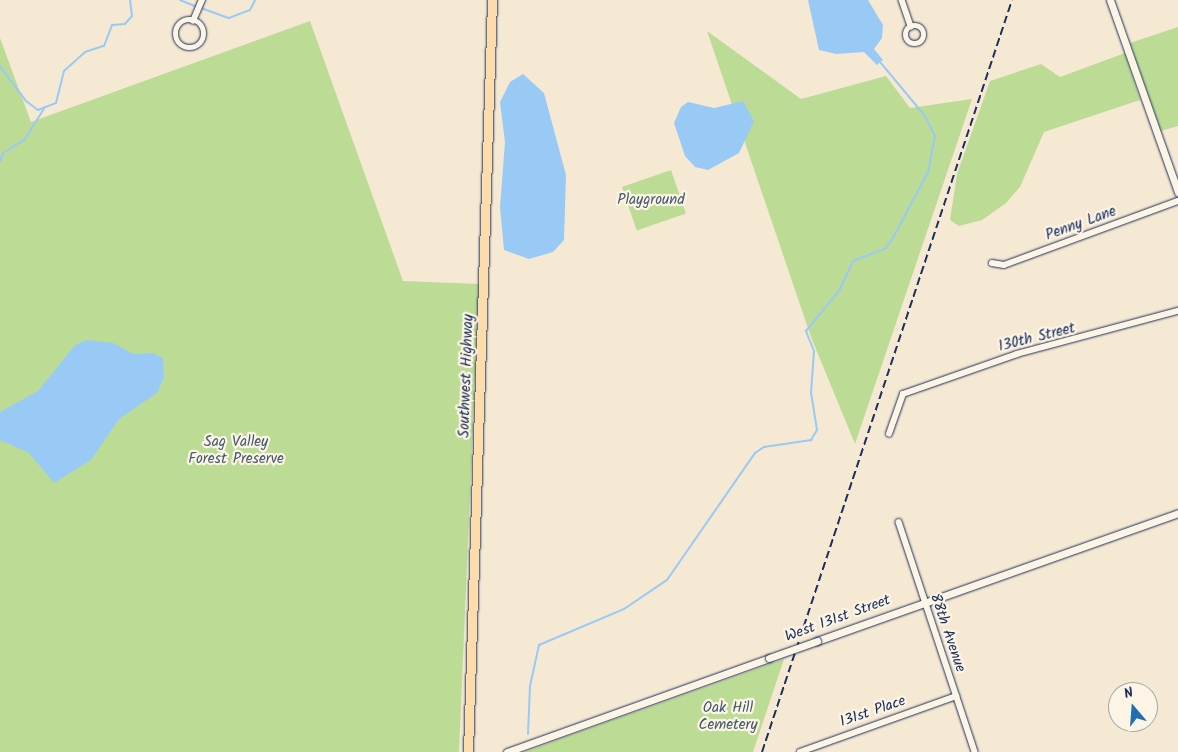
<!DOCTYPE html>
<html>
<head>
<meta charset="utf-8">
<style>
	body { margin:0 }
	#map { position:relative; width:1178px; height:752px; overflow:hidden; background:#f5e9d3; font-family:Kalam,sans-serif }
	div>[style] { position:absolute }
	.green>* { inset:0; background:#bcdc95; transform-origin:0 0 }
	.water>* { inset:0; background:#99caf5 }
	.stream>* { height:2px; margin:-1px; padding:0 1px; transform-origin:1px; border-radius:1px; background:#99caf5 }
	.roads { filter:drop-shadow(0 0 1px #1b2f5e) drop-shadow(0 0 1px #1b2f5e) }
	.minor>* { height:5.5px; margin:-2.75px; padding:0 2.75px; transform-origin:2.75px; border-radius:2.75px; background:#fcf5e5 }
	.minor>.ring { margin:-2.75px; padding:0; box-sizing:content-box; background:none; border:5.5px solid #fcf5e5; border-radius:50% }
	.tertiary>* { height:7px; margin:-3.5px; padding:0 3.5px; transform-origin:3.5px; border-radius:3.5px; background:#fcf5e5 }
	.primary>* { height:9px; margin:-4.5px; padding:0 4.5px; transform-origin:4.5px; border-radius:4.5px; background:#fddcac }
	.rail>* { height:2px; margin-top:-1px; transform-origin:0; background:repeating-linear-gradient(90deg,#1b2f5e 0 8px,transparent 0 12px) }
	.bridges { filter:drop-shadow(0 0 1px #1b2f5e) drop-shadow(0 0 1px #1b2f5e) }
	.tertiary-bridge>* { height:7px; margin:-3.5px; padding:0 3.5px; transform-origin:3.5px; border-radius:3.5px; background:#fcf5e5 }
	span { translate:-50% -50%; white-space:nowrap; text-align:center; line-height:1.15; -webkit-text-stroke:4.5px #fcf5e5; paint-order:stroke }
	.park-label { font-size:15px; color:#435a6c }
	.street-label { font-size:15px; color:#1b2f5e }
	.north { position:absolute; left:1108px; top:682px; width:50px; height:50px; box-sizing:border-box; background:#fcf5e5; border:1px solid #a2a6af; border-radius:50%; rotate:342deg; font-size:14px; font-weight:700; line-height:20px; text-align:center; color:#1b2f5e }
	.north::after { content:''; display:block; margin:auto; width:18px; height:22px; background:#1f6fb2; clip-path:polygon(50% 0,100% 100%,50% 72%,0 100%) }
</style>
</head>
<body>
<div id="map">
	<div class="green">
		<div style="clip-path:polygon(310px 21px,403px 281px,479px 284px,459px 752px,0 752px,0 38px,31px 122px)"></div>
		<div style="clip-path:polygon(1178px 27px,1178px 126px,1161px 131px,1130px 43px)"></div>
		<div style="clip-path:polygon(707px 31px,801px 99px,886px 76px,910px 108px,972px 99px,855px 444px,811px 337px)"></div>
		<div style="clip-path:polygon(1125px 53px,1140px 100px,1044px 132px,1020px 187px,1006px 203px,982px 220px,959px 226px,950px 220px,957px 174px,990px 81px,1041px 64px,1060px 77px)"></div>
		<div style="left:671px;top:170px;width:46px;height:52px;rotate:71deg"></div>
		<div style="clip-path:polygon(784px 659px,753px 752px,525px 752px,568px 736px)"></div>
	</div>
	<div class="water">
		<div style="clip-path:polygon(808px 0,868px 0,883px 25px,882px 38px,874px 49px,883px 60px,877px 65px,864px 52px,836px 54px,819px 50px)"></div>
		<div style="clip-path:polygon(523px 74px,544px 93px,566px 175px,564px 240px,553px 252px,529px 259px,504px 250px,500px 207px,505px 142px,500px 102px,510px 82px)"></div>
		<div style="clip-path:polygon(743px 101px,754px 121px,739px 153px,708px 170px,695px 167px,685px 156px,674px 123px,681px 107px,688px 102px,714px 108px)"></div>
		<div style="clip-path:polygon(87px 340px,113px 343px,134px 354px,153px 353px,163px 358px,164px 377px,157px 393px,119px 419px,91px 460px,54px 483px,29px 453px,0 440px,0 412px,38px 391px,75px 345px)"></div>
	</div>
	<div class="stream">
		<div style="left:180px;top:0;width:18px;rotate:22deg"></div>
		<div style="left:201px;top:8px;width:30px;rotate:20deg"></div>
		<div style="left:229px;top:18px;width:22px;rotate:-21deg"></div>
		<div style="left:250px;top:10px;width:11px;rotate:-63deg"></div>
		<div style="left:0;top:66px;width:44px;rotate:53.4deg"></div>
		<div style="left:26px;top:101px;width:15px;rotate:37deg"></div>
		<div style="left:38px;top:110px;width:19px;rotate:-21deg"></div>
		<div style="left:56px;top:103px;width:33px;rotate:-76deg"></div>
		<div style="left:64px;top:71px;width:28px;rotate:-42deg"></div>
		<div style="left:85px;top:52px;width:20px;rotate:-18deg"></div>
		<div style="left:104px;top:46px;width:22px;rotate:-69deg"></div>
		<div style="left:112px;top:25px;width:13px;rotate:-4deg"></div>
		<div style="left:125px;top:24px;width:11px;rotate:-49deg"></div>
		<div style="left:132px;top:16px;width:16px;rotate:-97deg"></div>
		<div style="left:0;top:162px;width:9px;rotate:-72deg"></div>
		<div style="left:3px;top:153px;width:26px;rotate:-32deg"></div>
		<div style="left:25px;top:139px;width:38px;rotate:-58deg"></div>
		<div style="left:528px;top:734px;width:48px;rotate:-87.6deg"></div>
		<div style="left:530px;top:686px;width:42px;rotate:-77.6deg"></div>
		<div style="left:539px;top:645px;width:92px;rotate:-23deg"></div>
		<div style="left:624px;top:609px;width:52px;rotate:-34deg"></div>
		<div style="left:667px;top:580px;width:155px;rotate:-55.3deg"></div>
		<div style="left:755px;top:453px;width:11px;rotate:-34deg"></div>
		<div style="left:764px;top:447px;width:48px;rotate:-8.5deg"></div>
		<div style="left:811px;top:440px;width:12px;rotate:-59deg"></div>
		<div style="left:817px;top:430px;width:37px;rotate:-99deg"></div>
		<div style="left:811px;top:393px;width:42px;rotate:-85.9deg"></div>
		<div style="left:814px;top:351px;width:22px;rotate:-112deg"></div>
		<div style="left:806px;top:331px;width:52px;rotate:-50.5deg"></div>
		<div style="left:839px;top:291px;width:33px;rotate:-65deg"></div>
		<div style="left:853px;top:261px;width:34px;rotate:-21deg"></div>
		<div style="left:885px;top:249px;width:14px;rotate:-54deg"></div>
		<div style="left:893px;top:238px;width:75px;rotate:-62.1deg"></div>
		<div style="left:928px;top:172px;width:37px;rotate:-79deg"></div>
		<div style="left:935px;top:136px;width:22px;rotate:-117deg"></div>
		<div style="left:925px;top:116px;width:70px;rotate:-129.8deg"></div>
	</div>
	<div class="roads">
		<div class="minor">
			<div style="left:902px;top:0;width:28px;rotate:71deg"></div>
			<div class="ring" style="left:176px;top:20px;width:22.5px;height:22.5px"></div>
			<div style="left:193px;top:21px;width:23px;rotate:-67deg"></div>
			<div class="ring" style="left:906px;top:26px;width:12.5px;height:12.5px"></div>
			<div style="left:992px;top:263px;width:12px;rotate:9deg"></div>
			<div style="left:1004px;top:265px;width:185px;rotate:-20.2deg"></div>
			<div style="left:889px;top:434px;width:42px;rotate:-70.7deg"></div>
			<div style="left:903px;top:394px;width:121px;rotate:-19.3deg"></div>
			<div style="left:1017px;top:354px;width:167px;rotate:-15deg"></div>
			<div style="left:899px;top:522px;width:242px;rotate:71.7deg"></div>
			<div style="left:800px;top:752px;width:166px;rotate:-19.7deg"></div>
		</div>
		<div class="tertiary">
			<div style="left:1110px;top:0;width:204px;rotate:70.5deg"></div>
			<div style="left:817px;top:641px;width:383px;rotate:-19.5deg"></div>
			<div style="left:507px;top:752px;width:278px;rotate:-19.7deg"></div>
		</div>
		<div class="primary">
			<div style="left:468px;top:752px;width:752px;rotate:-88.17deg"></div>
		</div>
	</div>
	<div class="rail">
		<div style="left:762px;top:752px;width:792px;rotate:-71.61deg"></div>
	</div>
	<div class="bridges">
		<div class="tertiary-bridge">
			<div style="left:769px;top:658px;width:51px;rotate:-19.5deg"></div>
		</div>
	</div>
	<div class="park-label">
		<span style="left:651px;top:201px">Playground</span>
		<span style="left:236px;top:451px">Sag Valley<br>Forest Preserve</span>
		<span style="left:728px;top:717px">Oak Hill<br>Cemetery</span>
	</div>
	<div class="street-label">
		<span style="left:1081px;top:224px;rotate:-20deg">Penny Lane</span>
		<span style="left:1037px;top:338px;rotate:-14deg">130th Street</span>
		<span style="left:467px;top:376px;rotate:-88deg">Southwest Highway</span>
		<span style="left:838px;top:619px;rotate:-20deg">West 131st Street</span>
		<span style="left:947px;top:633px;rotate:71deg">88th Avenue</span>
		<span style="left:873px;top:712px;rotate:-19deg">131st Place</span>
	</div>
	<div class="north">N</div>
</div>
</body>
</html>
